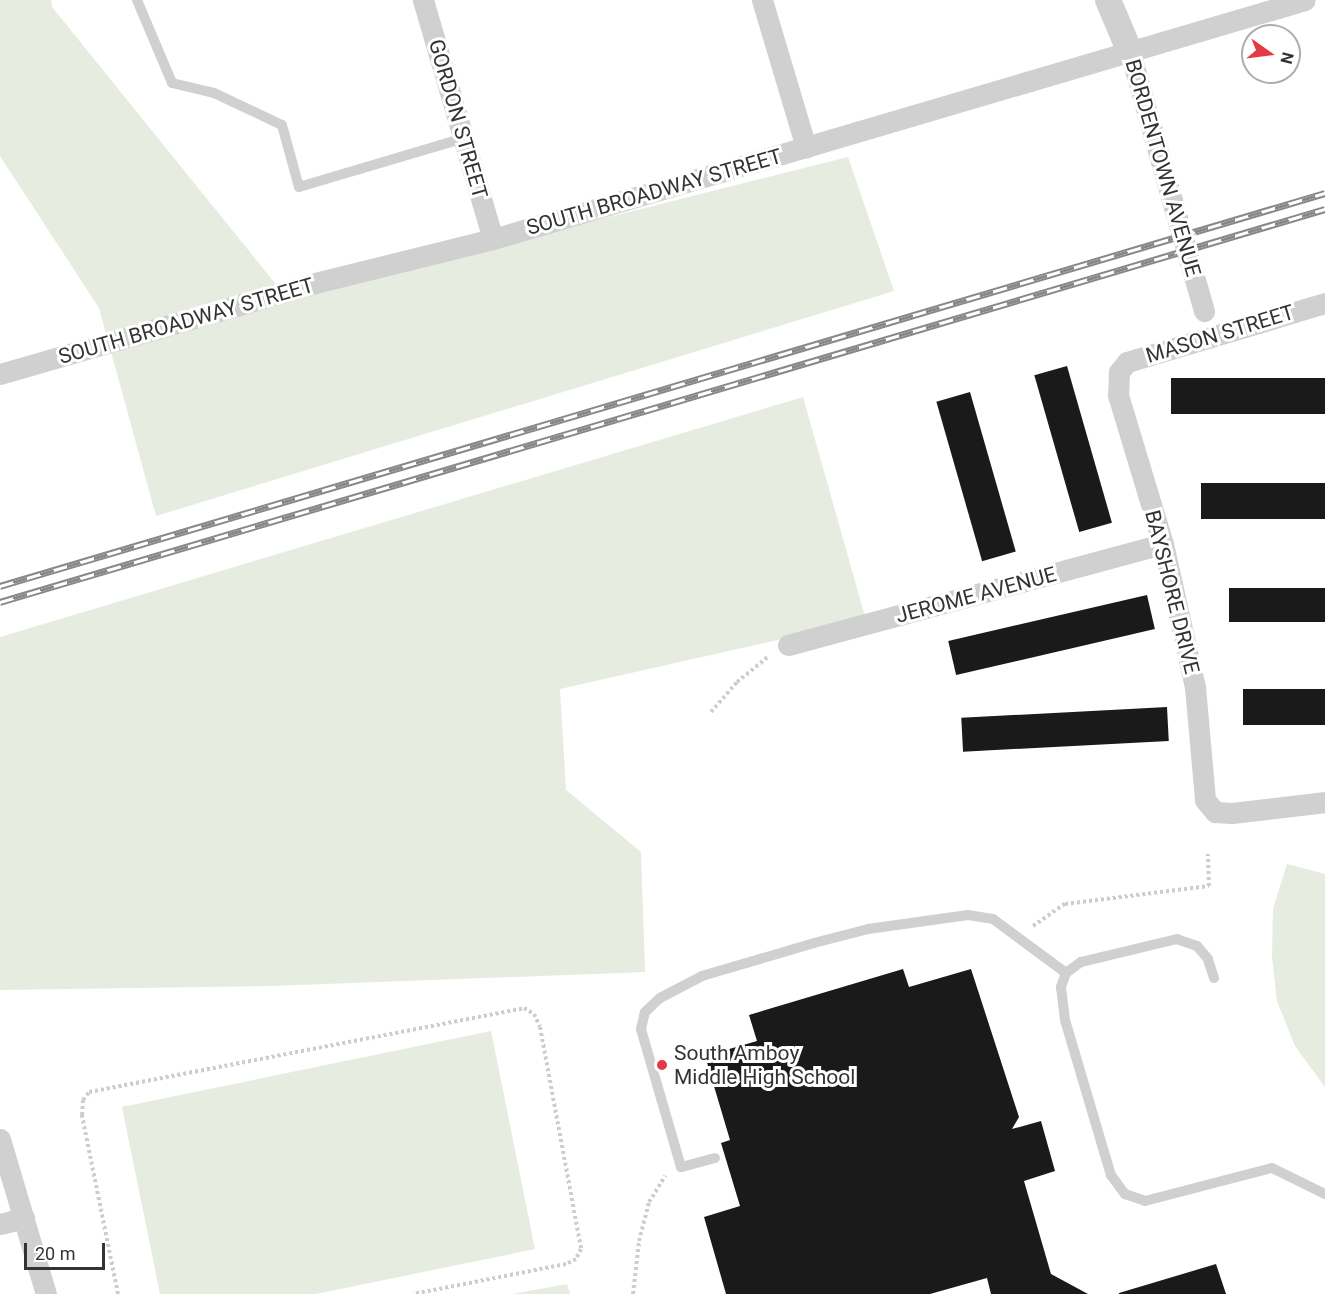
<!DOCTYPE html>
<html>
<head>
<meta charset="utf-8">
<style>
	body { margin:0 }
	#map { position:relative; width:1325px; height:1294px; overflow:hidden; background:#fff; font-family:Roboto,sans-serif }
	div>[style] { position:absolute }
	.green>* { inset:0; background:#e6ecdf }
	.building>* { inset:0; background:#1a1a1a; transform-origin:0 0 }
	.path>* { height:4px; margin-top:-2px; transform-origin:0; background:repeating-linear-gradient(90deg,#cdcdcd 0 3px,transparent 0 6px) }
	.service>* { height:10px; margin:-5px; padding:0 5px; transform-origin:5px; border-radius:5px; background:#d0d0d0 }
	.minor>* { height:21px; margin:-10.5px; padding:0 10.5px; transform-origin:10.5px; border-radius:10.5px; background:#d0d0d0 }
	.tertiary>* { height:26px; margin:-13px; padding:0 13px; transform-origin:13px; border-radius:13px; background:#d0d0d0 }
	.rail>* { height:7px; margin-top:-3.5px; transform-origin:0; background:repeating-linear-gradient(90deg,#fff 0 14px,#888 0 28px); box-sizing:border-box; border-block:2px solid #888 }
	.minor-bridge>* { height:21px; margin:-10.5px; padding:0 10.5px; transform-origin:10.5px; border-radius:10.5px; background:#d0d0d0 }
	.dots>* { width:16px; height:16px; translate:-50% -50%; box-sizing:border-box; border:3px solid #fff; border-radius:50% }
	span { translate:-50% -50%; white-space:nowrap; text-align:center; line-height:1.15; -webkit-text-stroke:6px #fff; paint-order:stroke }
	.street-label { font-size:21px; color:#333 }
	.poi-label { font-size:21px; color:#333 }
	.left { translate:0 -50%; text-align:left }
	.north { position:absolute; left:1241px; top:24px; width:60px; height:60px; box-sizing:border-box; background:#fff; border:2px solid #adadad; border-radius:50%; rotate:104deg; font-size:16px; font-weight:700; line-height:24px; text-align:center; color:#333 }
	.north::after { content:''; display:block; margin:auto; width:21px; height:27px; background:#e63946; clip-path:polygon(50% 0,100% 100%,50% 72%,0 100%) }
	.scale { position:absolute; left:24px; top:1243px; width:81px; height:27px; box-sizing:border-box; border:3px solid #333; border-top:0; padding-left:8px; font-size:18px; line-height:21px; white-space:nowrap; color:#333; -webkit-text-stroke:4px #fff; paint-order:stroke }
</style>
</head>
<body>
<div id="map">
	<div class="green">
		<div style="clip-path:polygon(0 0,51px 0,52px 7px,287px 298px,848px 157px,894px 291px,156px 516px,99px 308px,0 156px)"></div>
		<div style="clip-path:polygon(803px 397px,866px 620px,560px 689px,566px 790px,641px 852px,645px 972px,272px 986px,0 990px,0 637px)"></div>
		<div style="clip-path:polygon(1287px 864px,1325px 874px,1325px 1087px,1295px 1046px,1277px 1001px,1272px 957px,1273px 909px)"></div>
		<div style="clip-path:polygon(491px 1031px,535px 1249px,316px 1294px,160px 1294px,122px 1107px)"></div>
		<div style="clip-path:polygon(567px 1284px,570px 1294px,512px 1294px)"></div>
	</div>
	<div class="building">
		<div style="left:1067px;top:366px;width:163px;height:34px;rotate:74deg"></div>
		<div style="left:1325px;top:378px;width:36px;height:154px;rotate:90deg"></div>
		<div style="left:970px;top:392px;width:166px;height:35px;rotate:74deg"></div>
		<div style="left:1325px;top:483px;width:36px;height:124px;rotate:90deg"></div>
		<div style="left:1325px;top:588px;width:34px;height:96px;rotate:90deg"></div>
		<div style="left:1147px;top:595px;width:35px;height:204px;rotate:77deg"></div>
		<div style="left:1325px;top:689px;width:36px;height:82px;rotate:90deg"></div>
		<div style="left:1167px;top:707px;width:34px;height:206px;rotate:87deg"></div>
		<div style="clip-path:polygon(903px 969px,909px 987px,971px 969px,1019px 1117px,1012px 1129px,1041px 1121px,1055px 1171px,1024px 1181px,1051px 1274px,1088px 1294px,991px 1294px,987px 1278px,930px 1294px,726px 1294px,704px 1217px,740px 1206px,721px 1143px,730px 1140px,705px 1056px,757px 1041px,749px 1015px)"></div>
		<div style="clip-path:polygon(1216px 1264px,1226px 1294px,1119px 1294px,1119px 1293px)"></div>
	</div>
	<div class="path">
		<div style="left:711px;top:712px;width:40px;rotate:-49deg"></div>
		<div style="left:737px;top:682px;width:41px;rotate:-39.1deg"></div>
		<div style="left:1033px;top:926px;width:39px;rotate:-35deg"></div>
		<div style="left:1065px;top:904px;width:145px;rotate:-7.1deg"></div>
		<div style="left:1209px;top:886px;width:32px;rotate:-92deg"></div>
		<div style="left:118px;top:1294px;width:183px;rotate:-101.4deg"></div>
		<div style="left:82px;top:1115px;width:15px;rotate:-86deg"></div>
		<div style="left:83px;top:1100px;width:10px;rotate:-53deg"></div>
		<div style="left:89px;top:1092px;width:443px;rotate:-10.9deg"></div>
		<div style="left:524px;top:1008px;width:12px;rotate:31deg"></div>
		<div style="left:534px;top:1014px;width:14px;rotate:65deg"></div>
		<div style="left:540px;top:1027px;width:226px;rotate:79.5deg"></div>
		<div style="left:581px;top:1249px;width:11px;rotate:117deg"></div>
		<div style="left:576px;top:1259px;width:11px;rotate:153deg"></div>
		<div style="left:566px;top:1264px;width:156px;rotate:168.9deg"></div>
		<div style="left:633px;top:1294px;width:53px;rotate:-83.5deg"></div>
		<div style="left:639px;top:1241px;width:40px;rotate:-75.6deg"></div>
		<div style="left:649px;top:1202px;width:31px;rotate:-58deg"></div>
	</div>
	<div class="service">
		<div style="left:137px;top:0;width:90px;rotate:67.1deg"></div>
		<div style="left:172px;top:83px;width:43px;rotate:13.4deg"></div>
		<div style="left:214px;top:93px;width:75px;rotate:25.2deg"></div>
		<div style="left:282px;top:125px;width:64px;rotate:74.7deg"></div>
		<div style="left:299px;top:187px;width:172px;rotate:-16.5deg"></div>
		<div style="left:1214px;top:978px;width:20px;rotate:-108deg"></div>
		<div style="left:1208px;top:959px;width:17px;rotate:-130deg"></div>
		<div style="left:1197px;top:946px;width:21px;rotate:-161deg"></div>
		<div style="left:1177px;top:939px;width:99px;rotate:166.5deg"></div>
		<div style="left:1081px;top:962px;width:19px;rotate:144deg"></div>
		<div style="left:1066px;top:973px;width:15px;rotate:110deg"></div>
		<div style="left:1061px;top:987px;width:33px;rotate:83deg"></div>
		<div style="left:1065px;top:1020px;width:162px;rotate:73.5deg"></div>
		<div style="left:1111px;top:1175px;width:24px;rotate:54deg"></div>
		<div style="left:1125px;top:1194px;width:21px;rotate:19deg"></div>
		<div style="left:1145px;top:1201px;width:131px;rotate:-14.6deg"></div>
		<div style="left:1272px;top:1168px;width:59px;rotate:26.1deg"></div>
		<div style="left:715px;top:1158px;width:35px;rotate:165deg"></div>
		<div style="left:681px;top:1167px;width:144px;rotate:-106.2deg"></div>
		<div style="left:641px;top:1029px;width:17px;rotate:-77deg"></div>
		<div style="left:645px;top:1012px;width:21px;rotate:-43deg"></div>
		<div style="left:660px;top:998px;width:47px;rotate:-27.6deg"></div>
		<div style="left:702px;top:976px;width:117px;rotate:-16.4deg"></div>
		<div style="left:814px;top:943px;width:56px;rotate:-14.5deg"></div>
		<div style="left:868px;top:929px;width:101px;rotate:-8deg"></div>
		<div style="left:968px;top:915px;width:25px;rotate:9deg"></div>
		<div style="left:993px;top:919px;width:91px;rotate:36.5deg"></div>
	</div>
	<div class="minor">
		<div style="left:423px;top:0;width:249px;rotate:73.7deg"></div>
		<div style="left:762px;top:0;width:154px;rotate:73.4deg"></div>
		<div style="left:1130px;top:52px;width:147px;rotate:74.2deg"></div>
		<div style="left:1325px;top:303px;width:207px;rotate:163.4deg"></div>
		<div style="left:1127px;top:362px;width:13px;rotate:129deg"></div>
		<div style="left:1119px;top:372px;width:23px;rotate:92deg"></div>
		<div style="left:1118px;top:395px;width:156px;rotate:73.2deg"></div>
		<div style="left:1163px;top:544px;width:147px;rotate:77.4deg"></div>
		<div style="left:1195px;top:687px;width:113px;rotate:84.9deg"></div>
		<div style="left:1205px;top:800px;width:16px;rotate:50deg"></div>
		<div style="left:1215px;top:812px;width:17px;rotate:3deg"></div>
		<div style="left:1232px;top:813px;width:94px;rotate:-6.7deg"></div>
		<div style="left:0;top:374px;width:328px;rotate:-16.1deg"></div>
		<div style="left:315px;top:283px;width:183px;rotate:-13.9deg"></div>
		<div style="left:493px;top:239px;width:846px;rotate:-16.4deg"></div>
		<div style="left:788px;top:645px;width:388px;rotate:-15.1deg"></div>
		<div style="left:0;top:1139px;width:162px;rotate:73.5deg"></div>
		<div style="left:0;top:1224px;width:25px;rotate:-14deg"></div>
	</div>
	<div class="tertiary">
		<div style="left:1108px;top:0;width:56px;rotate:67.1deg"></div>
	</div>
	<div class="rail">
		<div style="left:0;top:586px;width:1382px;rotate:-16.52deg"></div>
		<div style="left:0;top:602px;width:1382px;rotate:-16.52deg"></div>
	</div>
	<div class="minor-bridge">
		<div style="left:1170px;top:193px;width:123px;rotate:73.9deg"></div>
	</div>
	<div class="dots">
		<div style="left:662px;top:1065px;background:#e63946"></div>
	</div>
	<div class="street-label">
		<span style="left:458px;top:119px;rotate:74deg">GORDON STREET</span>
		<span style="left:1163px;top:168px;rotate:74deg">BORDENTOWN AVENUE</span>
		<span style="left:654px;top:192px;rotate:-16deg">SOUTH BROADWAY STREET</span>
		<span style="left:186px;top:321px;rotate:-16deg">SOUTH BROADWAY STREET</span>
		<span style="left:1220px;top:334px;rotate:-17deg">MASON STREET</span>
		<span style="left:1172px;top:592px;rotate:76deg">BAYSHORE DRIVE</span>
		<span style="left:976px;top:595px;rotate:-15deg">JEROME AVENUE</span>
	</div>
	<div class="poi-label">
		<span class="left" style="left:674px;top:1065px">South Amboy<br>Middle High School</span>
	</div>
	<div class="north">N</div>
	<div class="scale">20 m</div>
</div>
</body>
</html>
